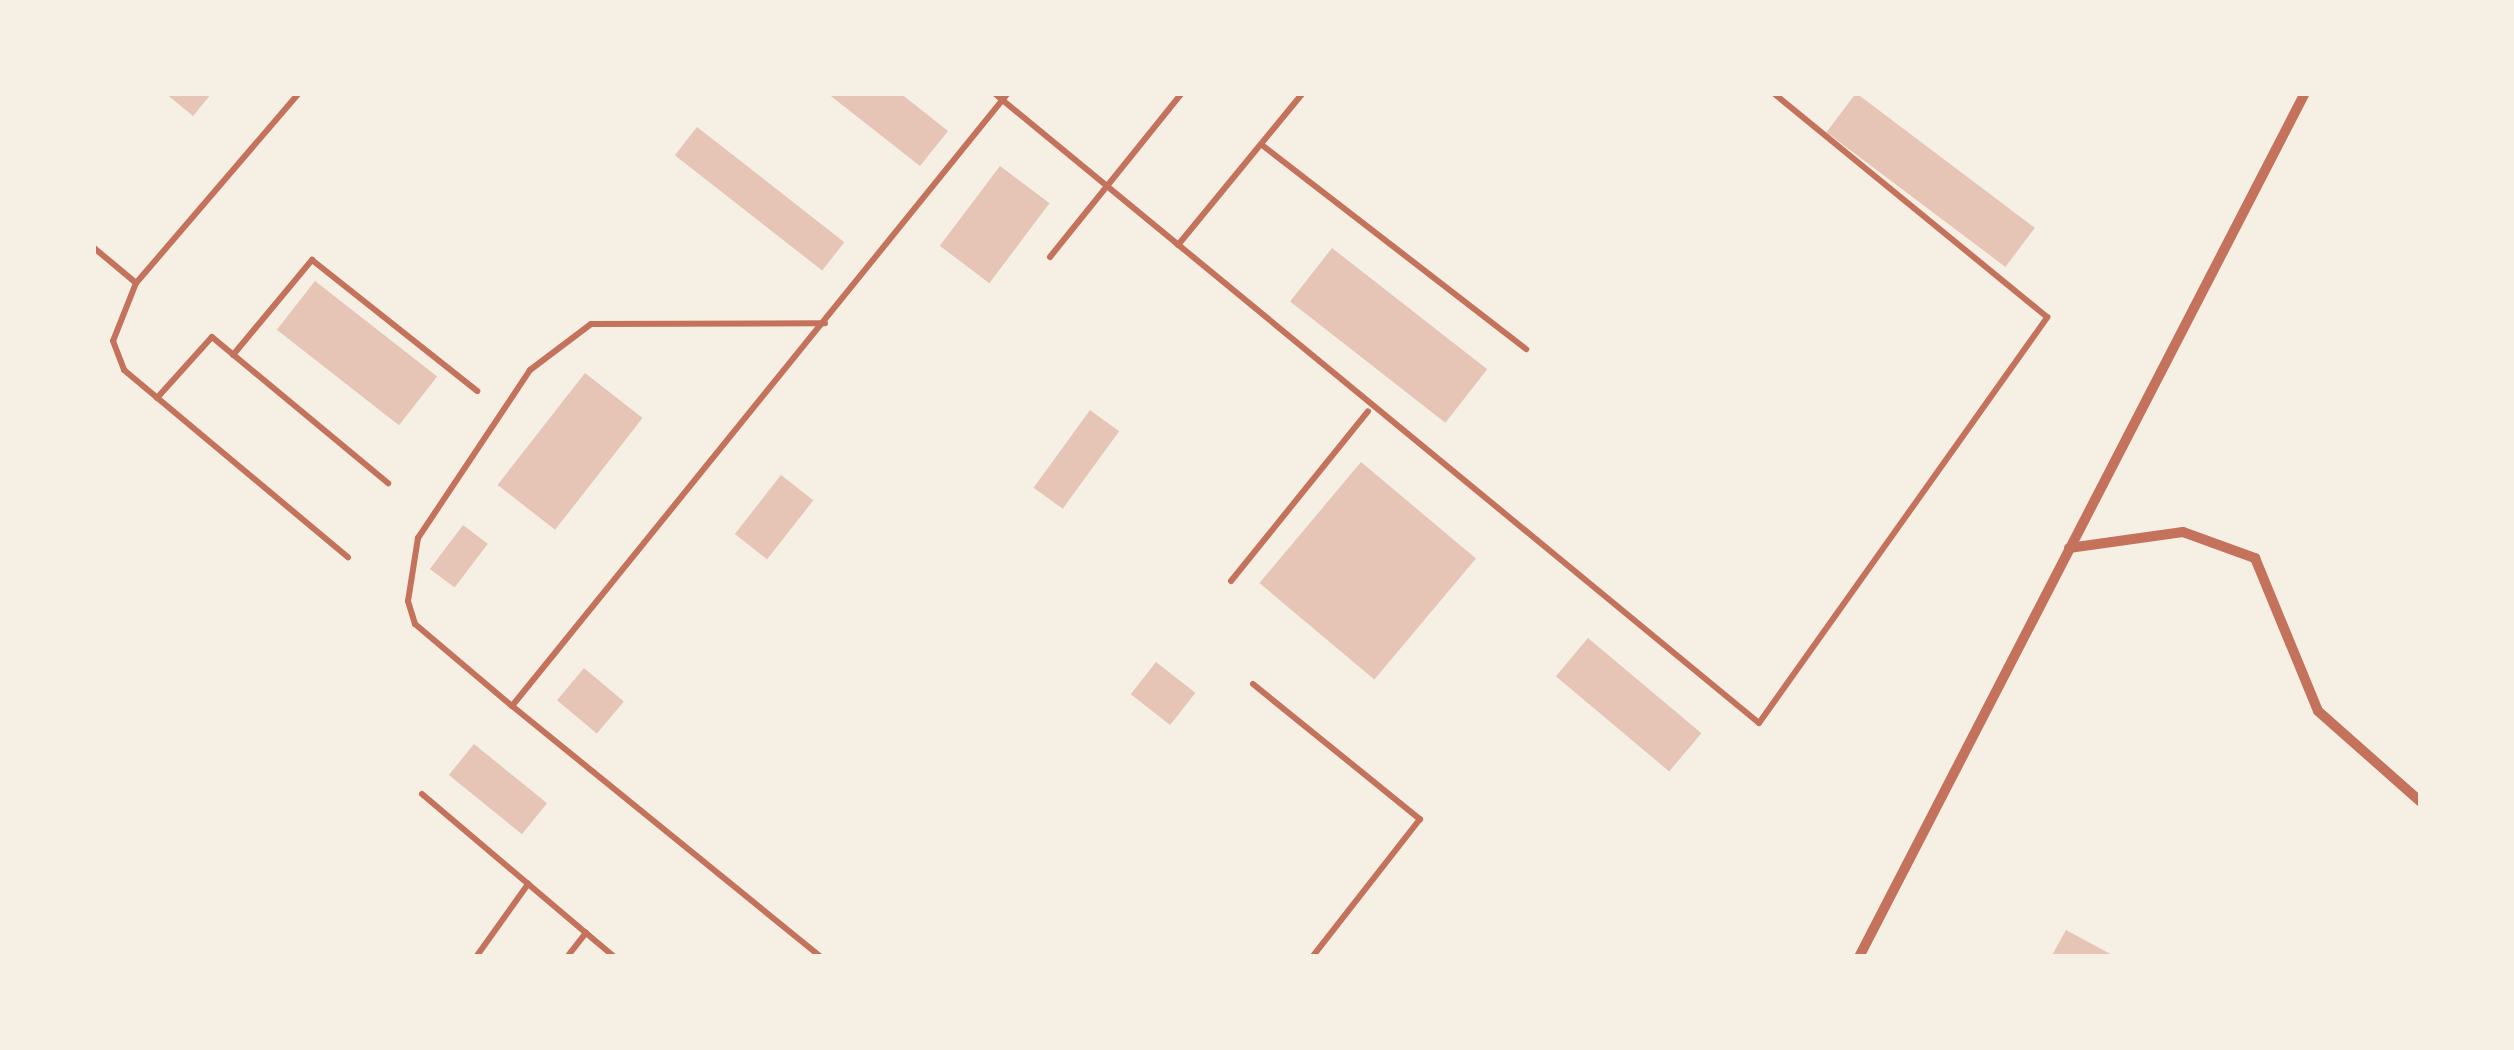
<!DOCTYPE html>
<style>
body{margin:0}
#map{position:relative;width:2514px;height:1050px;overflow:hidden;background:#f6efe4;font-family:"IBM Plex Sans",sans-serif}
div>[style]{position:absolute}
[style*='--x']{left:calc(var(--x)*1px);top:calc(var(--y)*1px);width:calc(var(--w)*1px);rotate:calc(var(--a)*1deg)}
.building>*{inset:0;background:#e6c5b7;transform-origin:0 0}
.service>*{height:6px;margin:-3px;padding:0 3px;transform-origin:3px;border-radius:3px;background:#c5725c}
.minor>*{height:10px;margin:-5px;padding:0 5px;transform-origin:5px;border-radius:5px;background:#c5725c}
span{translate:-50% -50%;white-space:nowrap;text-align:center;line-height:1.15;-webkit-text-stroke:9px #f6efe4;paint-order:stroke}
.frame{position:absolute;inset:0;border:96px solid #f6efe4;pointer-events:none}
</style>
<div id="map">
<div class="building">
<div style="clip-path:polygon(165px 93px,212px 93px,193px 116px)"></div>
<div style="clip-path:polygon(827px 93px,900px 93px,948px 131px,920px 166px)"></div>
<div style="left:1856px;top:93px;width:224px;height:49px;rotate:37deg"></div>
<div style="left:697px;top:127px;width:187px;height:36px;rotate:38deg"></div>
<div style="left:1000px;top:166px;width:62px;height:100px;rotate:37deg"></div>
<div style="left:1332px;top:248px;width:197px;height:68px;rotate:38deg"></div>
<div style="left:315px;top:281px;width:155px;height:62px;rotate:38deg"></div>
<div style="left:585px;top:373px;width:73px;height:142px;rotate:38deg"></div>
<div style="left:1090px;top:410px;width:36px;height:96px;rotate:36deg"></div>
<div style="left:1361px;top:462px;width:150px;height:158px;rotate:40deg"></div>
<div style="left:781px;top:475px;width:41px;height:75px;rotate:38deg"></div>
<div style="left:463px;top:525px;width:31px;height:55px;rotate:37deg"></div>
<div style="left:1588px;top:638px;width:148px;height:50px;rotate:40deg"></div>
<div style="left:1156px;top:662px;width:50px;height:41px;rotate:38deg"></div>
<div style="left:584px;top:668px;width:52px;height:42px;rotate:40deg"></div>
<div style="left:474px;top:744px;width:94px;height:40px;rotate:39deg"></div>
<div style="clip-path:polygon(2066px 930px,2116px 957px,2051px 957px)"></div>
</div>
<div class="service">
<div style="--x:299;--y:93;--w:250;--a:130.6"></div>
<div style="--x:136;--y:283;--w:62;--a:111.6"></div>
<div style="--x:113;--y:341;--w:31;--a:69"></div>
<div style="--x:124;--y:370;--w:292;--a:39.9"></div>
<div style="--x:994;--y:93;--w:991;--a:39.47"></div>
<div style="--x:1759;--y:723;--w:498;--a:-54.6"></div>
<div style="--x:2047;--y:317;--w:354;--a:-140.7"></div>
<div style="--x:1262;--y:145;--w:334;--a:37.7"></div>
<div style="--x:1178;--y:245;--w:197;--a:-50.6"></div>
<div style="--x:93;--y:247;--w:56;--a:39.9"></div>
<div style="--x:1050;--y:257;--w:211;--a:-51.2"></div>
<div style="--x:233;--y:355;--w:124;--a:-50.3"></div>
<div style="--x:312;--y:260;--w:211;--a:38.4"></div>
<div style="--x:157;--y:398;--w:82;--a:-48"></div>
<div style="--x:212;--y:337;--w:229;--a:39.7"></div>
<div style="--x:1231;--y:581;--w:218;--a:-51.1"></div>
<div style="--x:1253;--y:684;--w:215;--a:39"></div>
<div style="--x:1420;--y:819;--w:175;--a:128"></div>
<div style="--x:512;--y:706;--w:127;--a:-139.8"></div>
<div style="--x:415;--y:624;--w:24;--a:-107"></div>
<div style="--x:408;--y:601;--w:64;--a:-81"></div>
<div style="--x:418;--y:538;--w:202;--a:-56.3"></div>
<div style="--x:530;--y:370;--w:76;--a:-37"></div>
<div style="--x:591;--y:324;--w:234;--a:-0.2"></div>
<div style="--x:422;--y:794;--w:215;--a:40.3"></div>
<div style="--x:476;--y:957;--w:90;--a:-54.5"></div>
<div style="--x:567;--y:957;--w:31;--a:-52"></div>
<div style="--x:586;--y:933;--w:38;--a:40"></div>
<div style="--x:821;--y:957;--w:398;--a:-140.9"></div>
<div style="--x:512;--y:706;--w:789;--a:-51.02"></div>
</div>
<div class="minor">
<div style="--x:2069;--y:548;--w:115;--a:-8"></div>
<div style="--x:2183;--y:532;--w:77;--a:19.9"></div>
<div style="--x:2255;--y:558;--w:165;--a:67.6"></div>
<div style="--x:2318;--y:711;--w:137;--a:41.5"></div>
<div style="--x:1859;--y:957;--w:972;--a:-62.7"></div>
</div>
<div class="frame"></div>
</div>
